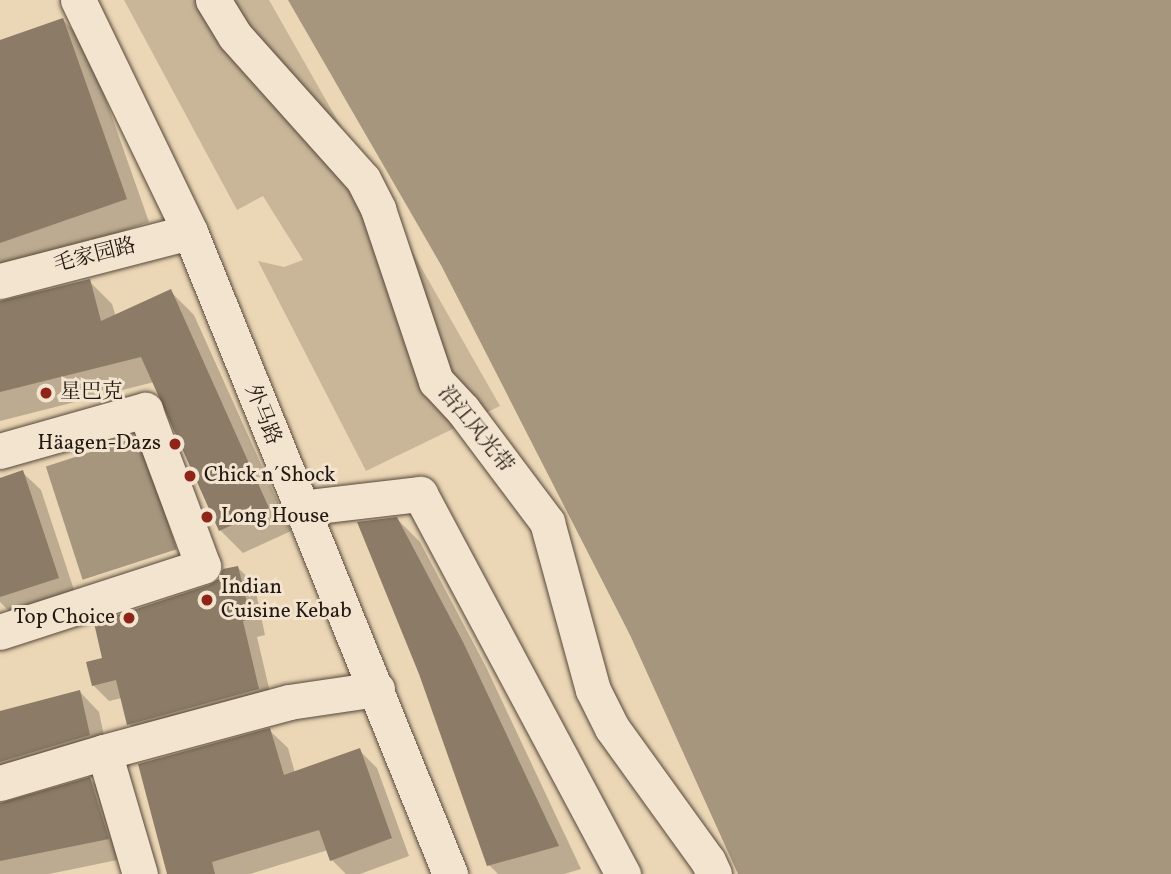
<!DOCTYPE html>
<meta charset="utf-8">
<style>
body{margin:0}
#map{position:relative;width:1171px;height:874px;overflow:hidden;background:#ebd6b5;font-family:Vollkorn,"Noto Serif SC",serif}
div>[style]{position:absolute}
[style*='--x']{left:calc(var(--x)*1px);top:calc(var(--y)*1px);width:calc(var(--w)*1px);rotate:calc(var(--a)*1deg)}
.green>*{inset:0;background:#c9b699}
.water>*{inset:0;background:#a7967e;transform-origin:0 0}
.shadow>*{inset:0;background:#0003}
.building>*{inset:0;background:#8b7b67}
.roads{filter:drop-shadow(0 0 2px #56483b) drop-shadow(0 0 2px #56483b)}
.street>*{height:35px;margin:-17.5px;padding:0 17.5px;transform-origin:17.5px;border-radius:17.5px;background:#f2e4cf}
.dots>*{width:19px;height:19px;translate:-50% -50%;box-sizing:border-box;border:4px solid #f2e4cf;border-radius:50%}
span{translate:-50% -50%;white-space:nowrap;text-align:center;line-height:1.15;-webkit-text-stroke:6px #f2e4cf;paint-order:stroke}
.street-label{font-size:21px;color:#241912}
.poi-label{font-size:21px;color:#241912}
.left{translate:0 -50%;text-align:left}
.right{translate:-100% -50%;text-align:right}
</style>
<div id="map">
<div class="green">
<div style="clip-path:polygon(124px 0,269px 0,500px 406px,366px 471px,258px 261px,284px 267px,303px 260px,263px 196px,237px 210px)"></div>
</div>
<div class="water">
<div style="clip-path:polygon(288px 0,1171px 0,1171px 874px,738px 874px,630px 635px,441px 265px)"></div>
<div style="left:140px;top:436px;width:119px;height:99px;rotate:72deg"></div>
</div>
<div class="shadow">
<div style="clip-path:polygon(63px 20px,86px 43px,149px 222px,0 274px,0 42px)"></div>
<div style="clip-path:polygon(89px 281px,112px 304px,116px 317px,171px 292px,194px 315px,291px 531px,243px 553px,220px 530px,154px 382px,0 421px,0 302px)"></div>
<div style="clip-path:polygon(22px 472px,41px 490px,76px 596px,14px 616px,0 602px,0 479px)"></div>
<div style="clip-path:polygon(397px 519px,420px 542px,486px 667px,581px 869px,564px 874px,498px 874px,489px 865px)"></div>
<div style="clip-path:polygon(238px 568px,254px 583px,265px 635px,257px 637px,273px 705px,145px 740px,129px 724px,122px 698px,109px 701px,93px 685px,104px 659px)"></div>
<div style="clip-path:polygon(80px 692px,99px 712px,108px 755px,0 797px,0 712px)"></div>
<div style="clip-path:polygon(269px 730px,288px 748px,295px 773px,359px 750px,377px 768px,409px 856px,360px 874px,346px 874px,332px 860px,328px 850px,250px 874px,169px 874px)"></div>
<div style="clip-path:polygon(90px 779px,110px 799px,127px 858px,49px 874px,0 874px,0 803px,5px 804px)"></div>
</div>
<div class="building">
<div style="clip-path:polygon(63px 18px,127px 199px,0 243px,0 40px)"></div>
<div style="clip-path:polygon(90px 279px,101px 321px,171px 289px,269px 508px,219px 531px,141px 357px,0 392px,0 301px)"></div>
<div style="clip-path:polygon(23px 470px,59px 578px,0 597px,0 478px)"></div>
<div style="clip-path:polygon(397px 517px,463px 642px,559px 846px,487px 866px,419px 674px,357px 522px)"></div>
<div style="clip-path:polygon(238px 566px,251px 619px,243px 621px,259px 689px,127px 725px,116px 680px,92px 686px,86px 662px,102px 658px,94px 623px,209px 585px,219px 579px,223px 569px)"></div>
<div style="clip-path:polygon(80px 690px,90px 735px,0 762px,0 711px)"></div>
<div style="clip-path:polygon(270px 728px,284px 775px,360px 748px,392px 838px,330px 861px,319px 830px,212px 862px,215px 874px,167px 874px,138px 764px)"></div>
<div style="clip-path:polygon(90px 777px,109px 839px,0 861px,0 803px)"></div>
</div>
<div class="roads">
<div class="street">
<div style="--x:78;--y:0;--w:258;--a:64.2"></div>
<div style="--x:190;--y:232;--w:693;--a:67.95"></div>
<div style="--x:213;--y:0;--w:42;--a:58.6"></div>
<div style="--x:235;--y:36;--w:192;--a:48.2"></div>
<div style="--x:363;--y:179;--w:34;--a:63"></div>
<div style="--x:378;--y:209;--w:182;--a:71.4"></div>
<div style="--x:436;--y:381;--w:40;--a:47"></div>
<div style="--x:463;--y:410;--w:140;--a:53.1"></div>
<div style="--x:547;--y:522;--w:174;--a:74.7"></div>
<div style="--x:593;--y:690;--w:42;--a:63.4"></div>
<div style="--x:612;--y:728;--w:164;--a:54.2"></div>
<div style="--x:708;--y:861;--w:14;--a:65"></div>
<div style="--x:0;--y:281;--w:196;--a:-14.5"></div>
<div style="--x:0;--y:451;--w:151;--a:-15.8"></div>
<div style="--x:145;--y:410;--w:166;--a:69.6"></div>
<div style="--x:203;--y:566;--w:213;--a:162"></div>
<div style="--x:299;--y:508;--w:122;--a:-6.6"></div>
<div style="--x:420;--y:494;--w:431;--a:61.9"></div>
<div style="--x:104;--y:752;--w:192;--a:-15.1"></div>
<div style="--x:289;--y:702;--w:89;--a:-8.4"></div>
<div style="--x:0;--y:783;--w:109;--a:-16.6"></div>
<div style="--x:104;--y:752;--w:127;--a:73.6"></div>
</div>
</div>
<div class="dots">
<div style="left:46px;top:393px;background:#8f2418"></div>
<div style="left:175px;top:444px;background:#8f2418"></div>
<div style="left:190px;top:476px;background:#8f2418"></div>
<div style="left:207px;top:517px;background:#8f2418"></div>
<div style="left:207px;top:600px;background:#8f2418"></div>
<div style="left:129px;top:618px;background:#8f2418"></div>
</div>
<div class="street-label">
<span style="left:95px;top:256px;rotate:-14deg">毛家园路</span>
<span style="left:262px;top:415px;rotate:68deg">外马路</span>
<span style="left:475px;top:430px;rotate:51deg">沿江风光带</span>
</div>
<div class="poi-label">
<span class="left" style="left:60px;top:393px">星巴克</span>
<span class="right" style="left:161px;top:444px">Häagen-Dazs</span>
<span class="left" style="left:204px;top:476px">Chick n´Shock</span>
<span class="left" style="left:221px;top:517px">Long House</span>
<span class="left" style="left:221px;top:600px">Indian<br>Cuisine Kebab</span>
<span class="right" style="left:115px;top:618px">Top Choice</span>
</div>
</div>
